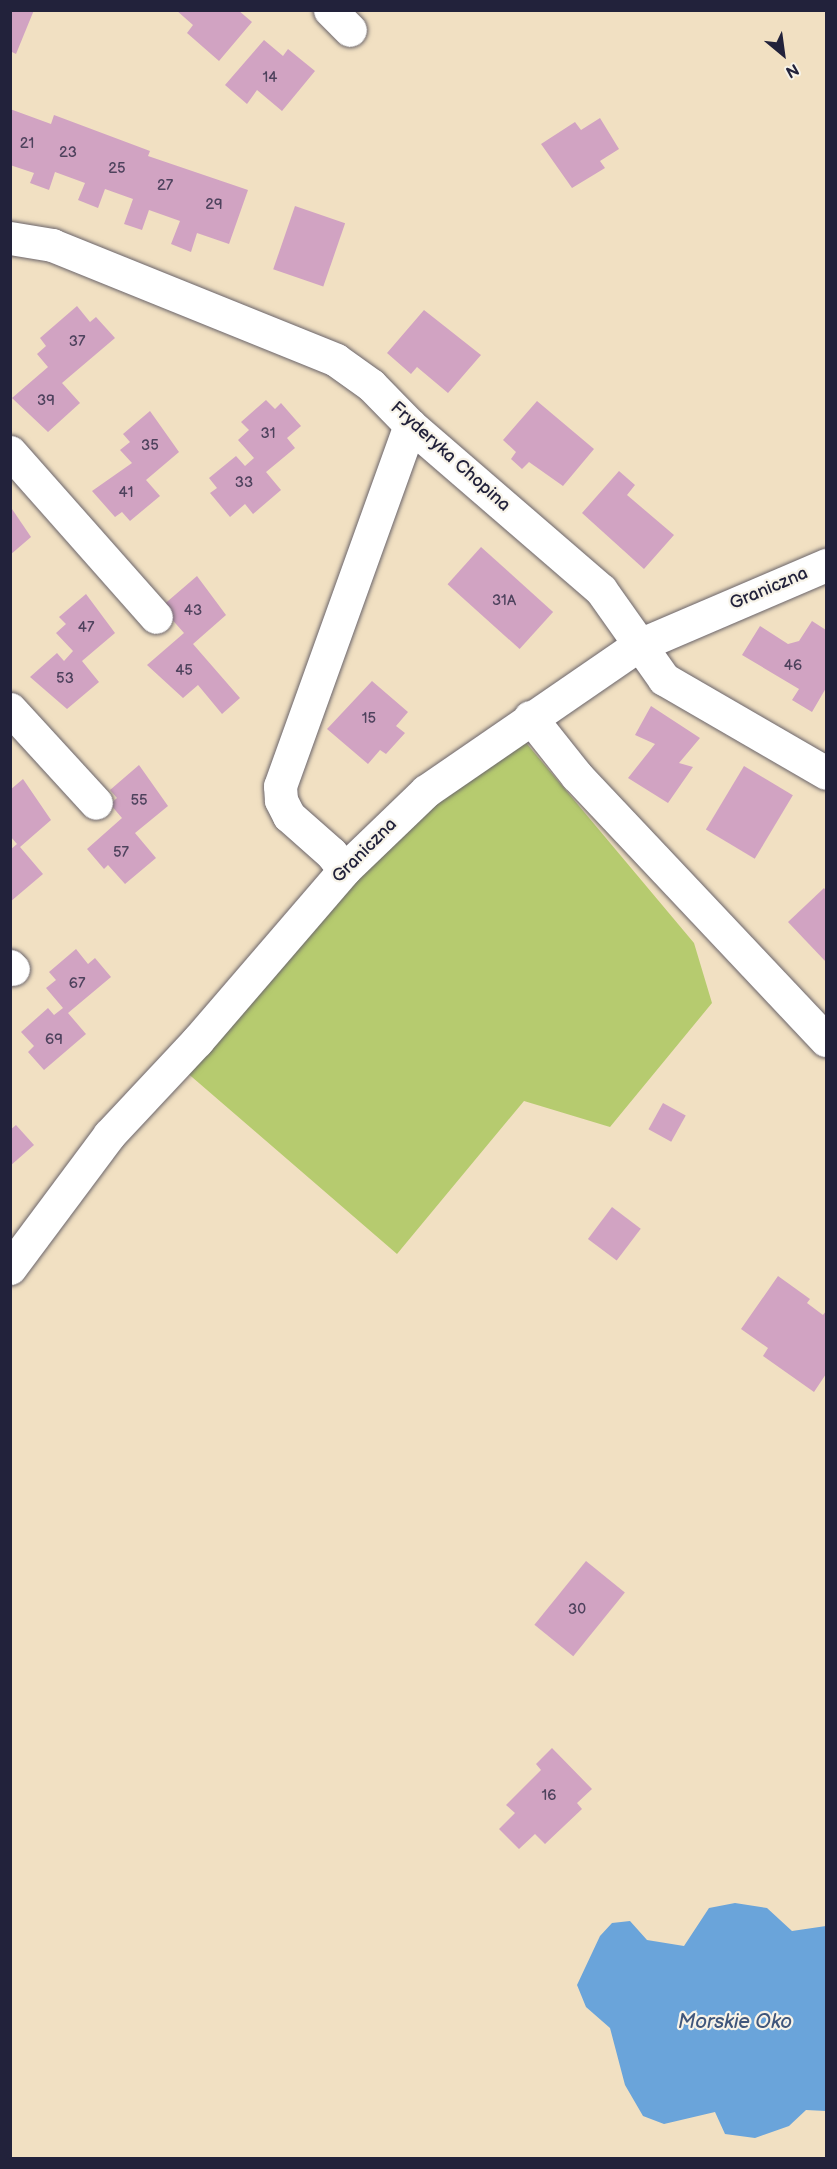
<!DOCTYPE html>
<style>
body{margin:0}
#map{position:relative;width:837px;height:2169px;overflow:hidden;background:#f1e0c2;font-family:"Balsamiq Sans",sans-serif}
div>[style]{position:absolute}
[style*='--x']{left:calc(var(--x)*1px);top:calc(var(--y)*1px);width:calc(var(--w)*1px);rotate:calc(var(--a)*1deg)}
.green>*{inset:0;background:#b6cb6f}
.water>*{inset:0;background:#6aa4da}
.building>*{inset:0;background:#d1a3c2;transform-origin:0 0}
.roads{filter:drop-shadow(0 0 2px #6a646a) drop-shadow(0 0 2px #6a646a)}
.minor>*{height:33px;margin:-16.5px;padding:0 16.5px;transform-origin:16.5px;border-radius:16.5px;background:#fff}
span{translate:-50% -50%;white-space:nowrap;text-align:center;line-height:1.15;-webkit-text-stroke:4.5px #f7f3e8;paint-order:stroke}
.number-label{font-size:15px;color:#4e425d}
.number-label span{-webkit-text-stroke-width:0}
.street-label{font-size:18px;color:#22223b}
.water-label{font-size:20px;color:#3f567b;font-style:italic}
.frame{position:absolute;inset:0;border:12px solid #22223b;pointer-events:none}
.north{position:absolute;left:753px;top:24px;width:60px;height:60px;-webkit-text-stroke:4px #f7f3e8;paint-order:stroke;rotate:151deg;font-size:16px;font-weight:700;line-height:24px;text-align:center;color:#22223b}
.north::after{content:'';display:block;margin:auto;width:21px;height:27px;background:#22223b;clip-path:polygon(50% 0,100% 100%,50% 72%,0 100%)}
</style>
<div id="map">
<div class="green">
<div style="clip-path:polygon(517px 732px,694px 943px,712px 1003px,610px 1127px,524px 1101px,397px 1254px,185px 1071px,355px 870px)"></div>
</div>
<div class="water">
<div style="clip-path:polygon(735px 1903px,767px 1908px,792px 1931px,826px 1926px,826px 2111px,806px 2110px,789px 2126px,755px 2138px,725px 2134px,715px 2112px,664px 2124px,643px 2116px,625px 2085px,610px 2028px,586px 2007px,577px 1985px,600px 1936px,612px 1923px,630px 1921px,647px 1940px,684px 1946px,709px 1908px)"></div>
</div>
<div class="building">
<div style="clip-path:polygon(10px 10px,34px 10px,16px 54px,10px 51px)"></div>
<div style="clip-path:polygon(176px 10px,238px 10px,252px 22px,219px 61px,187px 33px,193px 25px)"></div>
<div style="clip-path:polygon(264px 40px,283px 56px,288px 49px,315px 71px,282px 111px,257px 90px,247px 104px,225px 85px)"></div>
<div style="clip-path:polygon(10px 109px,51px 124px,54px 115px,150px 151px,148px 156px,248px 190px,229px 244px,197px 233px,191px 252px,171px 244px,180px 221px,149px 210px,142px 230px,124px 224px,133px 199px,105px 189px,98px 208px,78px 200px,85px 183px,55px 172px,49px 190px,30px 183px,34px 173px,10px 165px)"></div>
<div style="clip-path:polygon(600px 118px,619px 149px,600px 161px,605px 168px,572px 188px,541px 144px,575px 122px,581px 130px)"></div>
<div style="left:295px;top:206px;width:53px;height:67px;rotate:19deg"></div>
<div style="clip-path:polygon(77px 306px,90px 322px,96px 317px,115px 338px,62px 383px,80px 403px,48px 432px,12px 398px,48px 367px,37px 354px,46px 346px,40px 338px)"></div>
<div style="clip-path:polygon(424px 310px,481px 355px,448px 393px,417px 367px,411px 374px,387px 353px)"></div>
<div style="clip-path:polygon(266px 400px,275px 409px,281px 403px,301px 426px,287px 438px,295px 448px,266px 472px,281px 490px,253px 514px,245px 504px,230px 517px,210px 493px,217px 488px,209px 478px,236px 456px,245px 466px,254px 458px,238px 440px,249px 430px,241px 422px)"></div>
<div style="clip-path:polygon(537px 401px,594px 449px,563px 486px,529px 462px,522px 469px,511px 459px,516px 452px,503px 440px)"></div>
<div style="clip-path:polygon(150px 411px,179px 452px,146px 480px,160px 496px,130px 521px,122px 512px,115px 517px,92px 491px,132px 463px,120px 450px,130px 442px,123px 434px)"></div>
<div style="clip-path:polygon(619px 471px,635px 485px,627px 495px,674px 535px,644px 569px,582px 513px)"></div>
<div style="clip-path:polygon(10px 506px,31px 537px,10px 555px)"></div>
<div style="left:481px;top:547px;width:97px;height:50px;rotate:42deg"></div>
<div style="clip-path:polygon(197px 576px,226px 615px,193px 644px,240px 698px,222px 714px,198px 685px,183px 698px,147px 665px,184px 633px,161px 607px)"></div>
<div style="clip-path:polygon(86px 594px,115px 633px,82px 661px,99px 682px,67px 709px,30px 677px,57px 653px,64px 661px,73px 651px,56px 633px,66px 624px,59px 617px)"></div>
<div style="clip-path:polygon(812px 621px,826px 630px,826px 688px,812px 712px,792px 700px,799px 689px,742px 655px,760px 626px,788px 644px,799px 641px)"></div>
<div style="clip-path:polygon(372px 681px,408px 712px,396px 726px,405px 733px,386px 754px,380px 750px,368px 764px,327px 729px)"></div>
<div style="clip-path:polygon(651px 706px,700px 738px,679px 763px,693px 767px,668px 803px,628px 778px,655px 744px,635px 735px)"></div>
<div style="clip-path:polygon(139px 765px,168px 806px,135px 833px,156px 858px,125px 884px,108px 865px,104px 869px,87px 849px,122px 818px,110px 804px,117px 798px,110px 790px)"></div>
<div style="left:744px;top:766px;width:57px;height:74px;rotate:31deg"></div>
<div style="clip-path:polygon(23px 779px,51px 820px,20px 847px,43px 874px,10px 902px,10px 850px,17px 844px,10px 836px,10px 790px)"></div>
<div style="clip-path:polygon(824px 888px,826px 891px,826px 962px,788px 922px)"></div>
<div style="clip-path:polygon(76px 949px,88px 964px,95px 958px,111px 977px,68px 1013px,86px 1034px,44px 1070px,28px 1052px,34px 1046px,21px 1032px,48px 1008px,54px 1015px,63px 1008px,46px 988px,56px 980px,49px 972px)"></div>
<div style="left:663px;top:1103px;width:26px;height:30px;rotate:29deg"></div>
<div style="clip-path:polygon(16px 1125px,34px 1145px,10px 1166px,10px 1130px)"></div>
<div style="left:612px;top:1207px;width:36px;height:40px;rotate:37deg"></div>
<div style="clip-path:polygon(778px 1276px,810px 1299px,807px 1303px,823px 1315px,826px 1311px,826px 1374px,814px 1392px,763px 1356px,768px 1348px,741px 1329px)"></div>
<div style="left:586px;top:1561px;width:50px;height:82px;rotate:39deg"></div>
<div style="clip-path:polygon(552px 1748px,592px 1789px,577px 1803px,582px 1809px,545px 1844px,535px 1834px,519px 1849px,499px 1829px,515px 1813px,506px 1805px,541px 1770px,536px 1764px)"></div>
</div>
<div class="roads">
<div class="minor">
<div style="--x:330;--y:10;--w:28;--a:45"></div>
<div style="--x:10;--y:238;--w:43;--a:9.5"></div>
<div style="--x:52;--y:245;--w:306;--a:22"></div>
<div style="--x:336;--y:360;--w:43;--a:35.5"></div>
<div style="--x:371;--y:385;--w:56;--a:45.7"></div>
<div style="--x:410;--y:425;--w:252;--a:40.8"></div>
<div style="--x:601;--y:590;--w:109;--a:54.7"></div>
<div style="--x:664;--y:679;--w:187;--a:30.1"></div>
<div style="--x:10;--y:452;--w:220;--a:48.5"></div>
<div style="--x:10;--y:709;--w:127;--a:47.5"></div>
<div style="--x:530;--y:717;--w:75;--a:51.5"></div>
<div style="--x:577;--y:776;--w:363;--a:46.7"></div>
<div style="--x:344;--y:870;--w:21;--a:-127"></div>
<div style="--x:331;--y:853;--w:56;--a:-138.6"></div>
<div style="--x:289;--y:816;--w:18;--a:-117"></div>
<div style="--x:281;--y:800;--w:14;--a:-94"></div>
<div style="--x:280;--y:786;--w:384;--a:-70.2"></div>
<div style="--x:10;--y:966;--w:4;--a:45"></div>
<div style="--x:10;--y:1268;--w:166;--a:-53.3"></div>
<div style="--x:109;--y:1135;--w:129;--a:-46.9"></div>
<div style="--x:197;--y:1041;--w:225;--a:-49.3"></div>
<div style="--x:344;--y:870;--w:114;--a:-43.9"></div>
<div style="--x:426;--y:791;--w:256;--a:-34.5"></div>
<div style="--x:637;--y:646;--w:206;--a:-23.2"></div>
</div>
</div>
<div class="number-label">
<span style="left:270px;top:78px">14</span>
<span style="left:27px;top:144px">21</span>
<span style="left:68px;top:153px">23</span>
<span style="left:117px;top:169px">25</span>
<span style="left:165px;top:186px">27</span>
<span style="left:214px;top:205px">29</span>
<span style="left:77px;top:342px">37</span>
<span style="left:46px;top:401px">39</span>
<span style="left:268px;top:434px">31</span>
<span style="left:150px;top:446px">35</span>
<span style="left:244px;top:483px">33</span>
<span style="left:126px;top:493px">41</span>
<span style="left:504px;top:601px">31A</span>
<span style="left:193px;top:611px">43</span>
<span style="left:86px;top:628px">47</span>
<span style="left:793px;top:666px">46</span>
<span style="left:184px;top:671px">45</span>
<span style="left:65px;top:679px">53</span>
<span style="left:369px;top:719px">15</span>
<span style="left:139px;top:801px">55</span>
<span style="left:121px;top:853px">57</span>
<span style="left:77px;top:984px">67</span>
<span style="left:54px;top:1040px">69</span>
<span style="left:577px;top:1610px">30</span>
<span style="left:549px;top:1796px">16</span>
</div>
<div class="street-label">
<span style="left:450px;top:457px;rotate:42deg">Fryderyka Chopina</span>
<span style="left:769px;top:589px;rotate:-23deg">Graniczna</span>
<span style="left:365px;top:851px;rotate:-45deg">Graniczna</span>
</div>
<div class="water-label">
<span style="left:735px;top:2022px">Morskie Oko</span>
</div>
<div class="frame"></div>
<div class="north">N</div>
</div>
